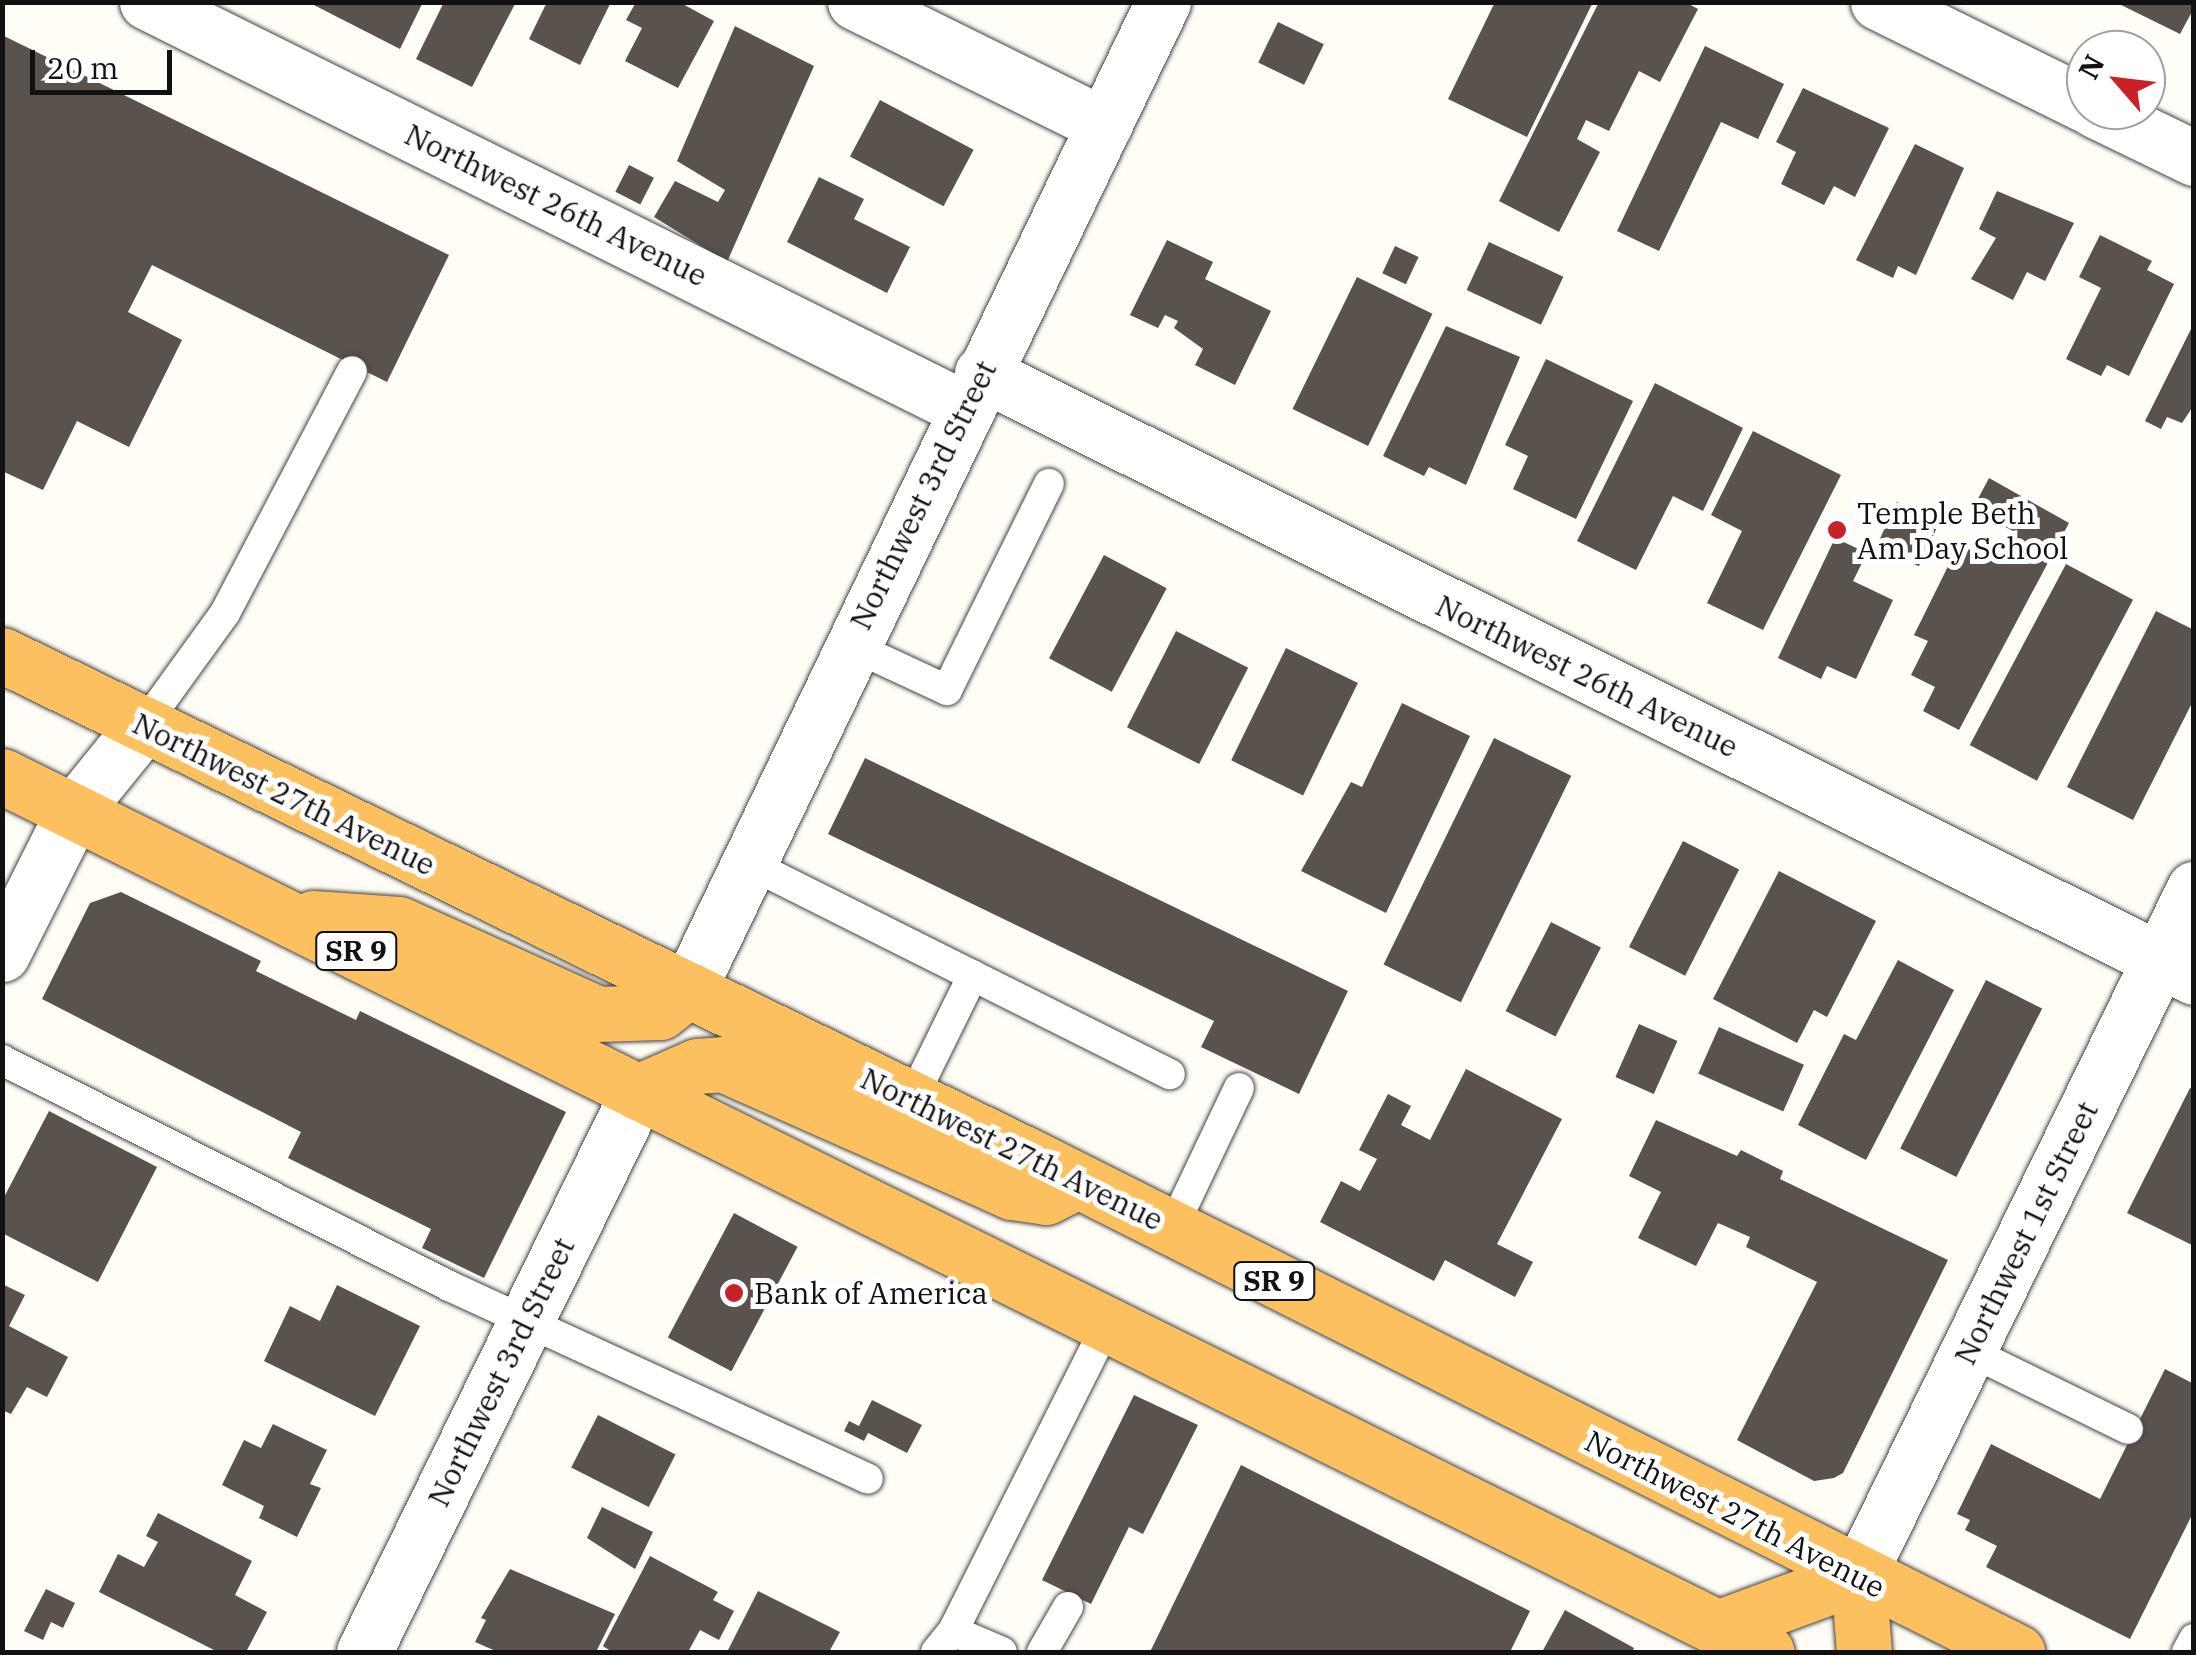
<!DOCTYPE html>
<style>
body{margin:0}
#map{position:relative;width:2196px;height:1655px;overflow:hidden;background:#fffdf5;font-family:"IBM Plex Serif",serif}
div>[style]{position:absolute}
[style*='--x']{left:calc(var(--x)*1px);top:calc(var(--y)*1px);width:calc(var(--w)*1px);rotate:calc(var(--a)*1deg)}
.building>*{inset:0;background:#5a524c;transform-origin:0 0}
.roads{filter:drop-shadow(0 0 2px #444) drop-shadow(0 0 2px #444)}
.service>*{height:30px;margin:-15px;padding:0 15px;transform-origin:15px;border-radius:15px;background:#fff}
.minor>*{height:55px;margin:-27.5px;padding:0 27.5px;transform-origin:27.5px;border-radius:27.5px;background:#fff}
.trunk>*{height:55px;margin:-27.5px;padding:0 27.5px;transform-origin:27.5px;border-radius:27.5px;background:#fcc05f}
.dots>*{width:28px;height:28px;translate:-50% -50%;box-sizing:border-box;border:5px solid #fff;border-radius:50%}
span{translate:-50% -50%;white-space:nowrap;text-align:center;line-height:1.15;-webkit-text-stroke:10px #fff;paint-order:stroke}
.shield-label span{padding:2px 8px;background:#fff;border:2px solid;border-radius:8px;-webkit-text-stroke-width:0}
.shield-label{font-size:28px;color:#111;font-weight:700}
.street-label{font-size:30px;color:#111}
.poi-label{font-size:30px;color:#111}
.left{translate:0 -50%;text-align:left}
.frame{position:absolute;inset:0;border:5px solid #111;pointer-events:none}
.north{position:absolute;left:2066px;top:30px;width:100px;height:100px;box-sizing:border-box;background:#fff;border:2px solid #a0a0a0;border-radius:50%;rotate:298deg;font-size:28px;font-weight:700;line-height:40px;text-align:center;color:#111}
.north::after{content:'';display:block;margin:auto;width:35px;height:45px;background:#c82126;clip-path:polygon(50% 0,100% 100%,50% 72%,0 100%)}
.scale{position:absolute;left:30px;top:50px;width:142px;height:45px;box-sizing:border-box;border:5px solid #111;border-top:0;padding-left:12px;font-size:30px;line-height:35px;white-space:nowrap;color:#111;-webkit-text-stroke:8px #fff;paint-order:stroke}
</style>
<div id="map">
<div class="building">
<div style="clip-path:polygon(308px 2px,423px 2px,400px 49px)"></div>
<div style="clip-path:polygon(444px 2px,516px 2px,472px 87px,416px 59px)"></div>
<div style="clip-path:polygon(547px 2px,611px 2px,580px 65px,529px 39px)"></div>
<div style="clip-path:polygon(636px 2px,679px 2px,714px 21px,678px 88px,625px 61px,642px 28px,626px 20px)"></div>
<div style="clip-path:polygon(1495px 2px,1593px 2px,1527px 137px,1448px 99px)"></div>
<div style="clip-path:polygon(1599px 2px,1685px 2px,1698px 9px,1660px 82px,1639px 71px,1609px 131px,1586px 120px,1577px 139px,1600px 152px,1559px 232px,1499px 201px)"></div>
<div style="clip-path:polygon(2115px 2px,2194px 2px,2194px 8px,2180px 34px)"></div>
<div style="left:1278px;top:22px;width:51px;height:45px;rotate:26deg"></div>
<div style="clip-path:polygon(735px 26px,814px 66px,727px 262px,654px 217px,675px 181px,718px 202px,725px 190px,677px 161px)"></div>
<div style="clip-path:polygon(2px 35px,449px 255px,387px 382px,152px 265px,128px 312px,182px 340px,129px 447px,77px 421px,43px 490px,2px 471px)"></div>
<div style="clip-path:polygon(1705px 46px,1784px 84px,1758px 139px,1721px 122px,1659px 251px,1617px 231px)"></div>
<div style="clip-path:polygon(1803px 88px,1889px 128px,1855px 197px,1834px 186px,1824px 205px,1781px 184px,1796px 152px,1776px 142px)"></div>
<div style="left:880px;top:100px;width:106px;height:64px;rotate:28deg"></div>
<div style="clip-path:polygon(1915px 144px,1964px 168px,1916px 275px,1898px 266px,1893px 278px,1856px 260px)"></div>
<div style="left:629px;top:165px;width:28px;height:30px;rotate:27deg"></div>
<div style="clip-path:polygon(819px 177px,864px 199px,854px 219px,910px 247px,887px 293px,787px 242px)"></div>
<div style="clip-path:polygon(1997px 191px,2074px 223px,2045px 281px,2027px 272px,2013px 300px,1971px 279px,1996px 238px,1979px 229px)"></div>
<div style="clip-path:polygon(2100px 235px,2152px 261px,2147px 270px,2174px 284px,2129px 376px,2107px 365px,2101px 376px,2066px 359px,2101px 288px,2079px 277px)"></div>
<div style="clip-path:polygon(1167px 240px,1213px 262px,1205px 279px,1271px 311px,1235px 385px,1195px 365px,1203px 349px,1174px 328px,1178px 321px,1165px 315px,1158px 328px,1130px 315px)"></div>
<div style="left:1489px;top:242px;width:82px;height:53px;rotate:25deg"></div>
<div style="left:1395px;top:246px;width:26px;height:30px;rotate:25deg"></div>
<div style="left:1357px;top:277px;width:84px;height:147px;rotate:26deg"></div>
<div style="clip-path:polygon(2194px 323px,2194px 405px,2182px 423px,2167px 417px,2161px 429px,2145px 421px)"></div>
<div style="clip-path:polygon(1446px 326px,1520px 357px,1466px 485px,1429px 467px,1424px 476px,1383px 456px)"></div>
<div style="clip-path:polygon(1546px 359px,1633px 401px,1576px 519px,1513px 489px,1528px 456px,1505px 445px)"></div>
<div style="clip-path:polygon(1655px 383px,1743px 428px,1703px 511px,1673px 496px,1636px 570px,1577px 541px)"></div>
<div style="clip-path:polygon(1753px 431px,1841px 475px,1763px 630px,1707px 603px,1742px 531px,1711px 515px)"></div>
<div style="clip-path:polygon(1989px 478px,2069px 523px,1959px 730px,1923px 711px,1935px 687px,1911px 675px,1928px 641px,1914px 635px,1962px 538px,2004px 559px,2017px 533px,1972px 510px)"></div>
<div style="left:1897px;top:502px;width:47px;height:49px;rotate:25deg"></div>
<div style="clip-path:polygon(1835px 538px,1867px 553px,1853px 581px,1893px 600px,1856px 679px,1827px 666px,1821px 679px,1778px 658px)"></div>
<div style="left:1104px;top:555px;width:71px;height:117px;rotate:28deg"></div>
<div style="left:2066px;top:564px;width:76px;height:205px;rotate:28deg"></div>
<div style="clip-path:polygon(2156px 611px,2194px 630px,2194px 699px,2133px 820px,2067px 787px)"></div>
<div style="left:1176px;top:631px;width:81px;height:108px;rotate:27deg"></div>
<div style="left:1286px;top:648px;width:80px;height:125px;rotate:26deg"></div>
<div style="clip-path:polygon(1402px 703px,1470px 736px,1386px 913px,1301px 871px,1351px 782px,1362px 787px)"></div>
<div style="left:1494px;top:738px;width:86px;height:252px;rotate:26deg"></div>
<div style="clip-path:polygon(865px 758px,1348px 991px,1299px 1094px,1201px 1047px,1214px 1021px,828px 834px)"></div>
<div style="left:1683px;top:841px;width:63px;height:119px;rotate:27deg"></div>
<div style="clip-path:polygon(1779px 871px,1876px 921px,1827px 1017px,1814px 1010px,1797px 1043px,1713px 999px)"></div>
<div style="clip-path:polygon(121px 892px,261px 961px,256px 971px,356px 1020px,360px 1011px,566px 1112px,484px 1278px,422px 1248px,431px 1229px,288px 1158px,301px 1132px,42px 999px,90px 903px)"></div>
<div style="left:1551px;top:922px;width:56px;height:100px;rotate:27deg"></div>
<div style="clip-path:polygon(1898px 960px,1954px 990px,1866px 1160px,1798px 1125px,1844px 1034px,1856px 1040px)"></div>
<div style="left:1986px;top:980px;width:63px;height:189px;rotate:27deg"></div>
<div style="left:1639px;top:1024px;width:42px;height:58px;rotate:24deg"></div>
<div style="left:1719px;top:1027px;width:93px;height:51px;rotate:24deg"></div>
<div style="clip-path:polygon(1466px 1069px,1562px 1119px,1497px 1244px,1533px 1262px,1515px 1297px,1445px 1260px,1434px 1281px,1320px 1222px,1341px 1181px,1360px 1191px,1377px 1159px,1359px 1150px,1388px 1094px,1411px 1106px,1401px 1125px,1430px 1140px)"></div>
<div style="clip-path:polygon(2190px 1088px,2194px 1090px,2194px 1246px,2127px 1213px)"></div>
<div style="clip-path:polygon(49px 1111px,157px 1167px,98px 1282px,2px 1233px,2px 1201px)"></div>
<div style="clip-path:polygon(1656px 1120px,1737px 1156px,1741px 1150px,1783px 1171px,1780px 1179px,1948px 1260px,1843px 1473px,1834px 1478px,1814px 1481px,1737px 1440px,1817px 1282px,1746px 1247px,1750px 1237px,1718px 1223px,1696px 1266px,1638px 1238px,1661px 1192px,1629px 1176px)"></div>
<div style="left:734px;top:1213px;width:72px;height:141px;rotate:28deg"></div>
<div style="clip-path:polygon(2px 1284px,25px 1295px,9px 1326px,68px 1357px,47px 1397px,27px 1387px,11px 1414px,2px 1410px)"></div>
<div style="clip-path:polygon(337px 1285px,420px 1326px,375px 1416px,264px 1361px,290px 1306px,320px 1321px)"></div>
<div style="clip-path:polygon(2165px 1369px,2194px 1384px,2194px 1511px,2130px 1639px,1986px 1567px,1997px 1546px,1965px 1530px,1970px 1520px,1957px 1514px,1991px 1444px,2100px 1499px)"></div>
<div style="clip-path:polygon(1134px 1395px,1198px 1425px,1143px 1534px,1129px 1527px,1091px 1604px,1042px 1580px)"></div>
<div style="clip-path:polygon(872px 1400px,922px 1425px,907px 1453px,868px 1433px,864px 1441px,844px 1431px,849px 1421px,859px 1426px)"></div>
<div style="left:598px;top:1415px;width:87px;height:59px;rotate:27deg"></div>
<div style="clip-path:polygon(273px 1424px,327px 1450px,310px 1484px,321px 1488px,297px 1537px,259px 1518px,264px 1506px,222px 1485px,244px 1440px,261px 1448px)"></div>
<div style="clip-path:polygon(1241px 1465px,1530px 1611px,1510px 1652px,1150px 1652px)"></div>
<div style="clip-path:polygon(602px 1507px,653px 1532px,635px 1569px,587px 1538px)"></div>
<div style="clip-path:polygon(158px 1513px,252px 1561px,235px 1595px,267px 1612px,246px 1652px,218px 1652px,99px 1592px,118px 1554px,144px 1567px,158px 1542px,146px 1536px)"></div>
<div style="clip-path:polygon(650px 1556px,718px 1592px,713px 1600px,734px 1611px,719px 1640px,700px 1630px,688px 1652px,612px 1652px,603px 1646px)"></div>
<div style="clip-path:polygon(510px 1569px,615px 1614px,596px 1652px,498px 1652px,475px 1642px,486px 1620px,481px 1618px)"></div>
<div style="clip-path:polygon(46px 1589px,75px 1603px,63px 1628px,51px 1622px,43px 1640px,24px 1631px)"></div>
<div style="clip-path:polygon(758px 1591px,840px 1632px,829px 1652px,727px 1652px)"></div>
<div style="clip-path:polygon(1565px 1610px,1634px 1648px,1632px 1652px,1542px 1652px)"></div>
</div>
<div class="roads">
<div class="service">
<div style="--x:850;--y:645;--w:107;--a:24.9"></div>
<div style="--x:947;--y:690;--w:230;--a:-63.7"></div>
<div style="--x:144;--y:725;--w:138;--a:-54.1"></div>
<div style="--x:225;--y:613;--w:273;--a:-62.3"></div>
<div style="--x:746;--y:862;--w:474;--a:26.6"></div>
<div style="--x:2;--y:1060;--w:501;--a:26.82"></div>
<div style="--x:449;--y:1286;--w:461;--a:24.7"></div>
<div style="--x:912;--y:1099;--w:138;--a:-63.8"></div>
<div style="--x:1172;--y:1229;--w:156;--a:-64.6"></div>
<div style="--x:1969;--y:1351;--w:177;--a:26.1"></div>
<div style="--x:953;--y:1631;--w:53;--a:23.2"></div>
<div style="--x:936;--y:1652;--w:27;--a:-51"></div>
<div style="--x:953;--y:1631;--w:343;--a:-63.3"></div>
<div style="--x:1042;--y:1652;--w:52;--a:-60"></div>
<div style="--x:2187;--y:1652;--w:15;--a:-62"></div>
</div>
<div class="minor">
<div style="--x:147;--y:2;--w:914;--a:26.45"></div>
<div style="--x:855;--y:2;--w:278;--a:26.3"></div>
<div style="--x:1878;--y:2;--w:232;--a:26.3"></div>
<div style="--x:2095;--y:110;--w:110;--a:25.9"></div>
<div style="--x:982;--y:373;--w:1354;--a:26.49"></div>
<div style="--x:2;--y:954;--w:160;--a:-63.3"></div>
<div style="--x:74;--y:811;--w:111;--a:-50.9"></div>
<div style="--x:688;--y:990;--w:1096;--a:-64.32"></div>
<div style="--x:1858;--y:1576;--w:765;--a:-63.94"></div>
<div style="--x:364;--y:1652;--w:623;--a:-63.93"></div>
</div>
<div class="trunk">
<div style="--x:2;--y:655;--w:1161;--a:26.01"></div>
<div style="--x:1045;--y:1164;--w:1088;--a:26.66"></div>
<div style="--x:2;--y:776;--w:1970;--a:26.4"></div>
<div style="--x:313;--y:918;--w:86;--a:4"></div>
<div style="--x:399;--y:924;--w:218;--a:24.3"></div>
<div style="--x:598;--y:1014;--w:62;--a:-1.8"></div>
<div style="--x:660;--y:1012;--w:36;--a:-38"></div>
<div style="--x:638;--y:1092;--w:64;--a:-23.8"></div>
<div style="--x:697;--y:1066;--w:26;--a:-4"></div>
<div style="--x:723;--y:1064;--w:316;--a:23.9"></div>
<div style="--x:1012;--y:1192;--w:34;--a:8"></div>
<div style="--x:1046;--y:1197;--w:35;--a:-27"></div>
<div style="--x:1858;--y:1576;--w:76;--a:85.5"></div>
<div style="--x:1717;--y:1628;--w:150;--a:-20.2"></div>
</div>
</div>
<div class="dots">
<div style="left:1837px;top:530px;background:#c82126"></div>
<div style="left:734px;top:1293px;background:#c82126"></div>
</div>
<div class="shield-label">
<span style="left:356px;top:951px">SR 9</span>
<span style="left:1274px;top:1281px">SR 9</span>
</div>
<div class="street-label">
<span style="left:556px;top:205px;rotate:26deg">Northwest 26th Avenue</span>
<span style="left:923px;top:495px;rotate:-64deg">Northwest 3rd Street</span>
<span style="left:1587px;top:676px;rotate:26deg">Northwest 26th Avenue</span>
<span style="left:284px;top:794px;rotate:26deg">Northwest 27th Avenue</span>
<span style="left:1012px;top:1149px;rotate:26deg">Northwest 27th Avenue</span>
<span style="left:2026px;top:1233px;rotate:-64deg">Northwest 1st Street</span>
<span style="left:501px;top:1372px;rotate:-64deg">Northwest 3rd Street</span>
<span style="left:1735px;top:1514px;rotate:27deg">Northwest 27th Avenue</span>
</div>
<div class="poi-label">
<span class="left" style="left:1857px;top:530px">Temple Beth<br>Am Day School</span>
<span class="left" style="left:754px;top:1293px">Bank of America</span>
</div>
<div class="frame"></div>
<div class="north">N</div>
<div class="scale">20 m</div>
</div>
